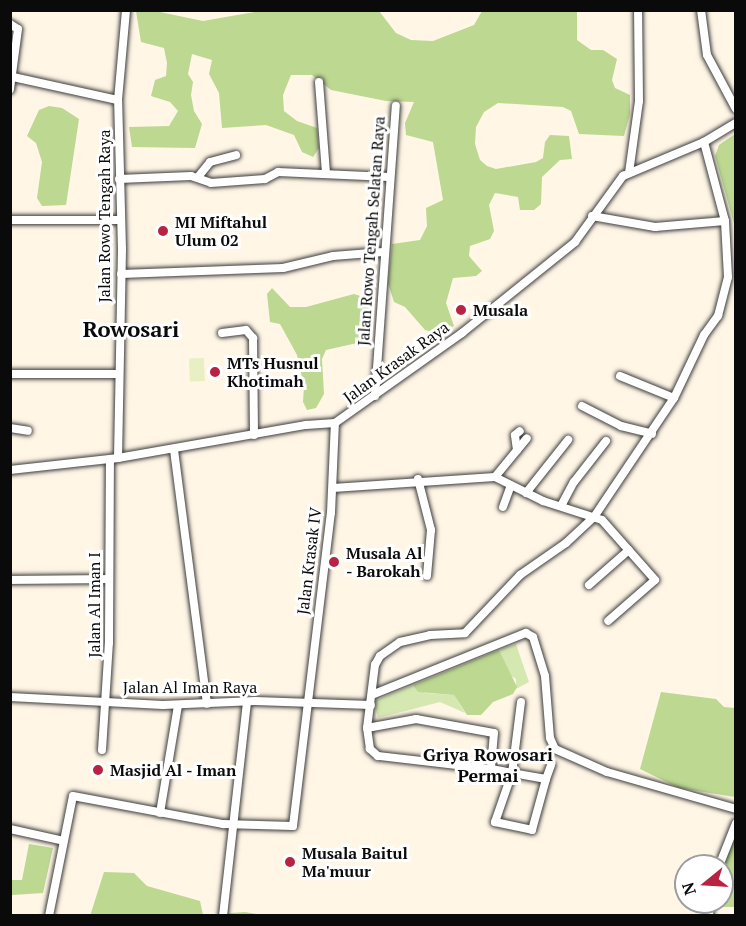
<!DOCTYPE html>
<style>
body{margin:0}
#map{position:relative;width:746px;height:926px;overflow:hidden;background:#fff6e6;font-family:"PT Serif",serif}
div>[style]{position:absolute}
[style*='--x']{left:calc(var(--x)*1px);top:calc(var(--y)*1px);width:calc(var(--w)*1px);rotate:calc(var(--a)*1deg)}
.green>*{inset:0;background:#d6e8b2}
.forest>*{inset:0;background:#bcd891}
.pitch>*{inset:0;background:#e7efc3;transform-origin:0 0}
.roads{filter:drop-shadow(0 0 2px #3d3d3d) drop-shadow(0 0 2px #3d3d3d)}
.minor>*{height:8px;margin:-4px;padding:0 4px;transform-origin:4px;border-radius:4px;background:#fff}
.dots>*{width:16px;height:16px;translate:-50% -50%;box-sizing:border-box;border:3px solid #fff;border-radius:50%}
span{translate:-50% -50%;white-space:nowrap;text-align:center;line-height:1.15;-webkit-text-stroke:6px #fff;paint-order:stroke}
.street-label{font-size:16px;color:#0a0a0a}
.poi-label{font-size:16px;color:#0a0a0a;font-weight:700}
.left{translate:0 -50%;text-align:left}
.neighbourhood-label{font-size:18px;color:#0a0a0a;font-weight:700}
.district-label{font-size:22px;color:#0a0a0a;font-weight:700}
.frame{position:absolute;inset:0;border:12px solid #0a0a0a;pointer-events:none}
.north{position:absolute;left:674px;top:854px;width:60px;height:60px;box-sizing:border-box;background:#fff;border:2px solid #9d9d9d;border-radius:50%;rotate:252deg;font-size:16px;font-weight:700;line-height:24px;text-align:center;color:#0a0a0a}
.north::after{content:'';display:block;margin:auto;width:21px;height:27px;background:#b82341;clip-path:polygon(50% 0,100% 100%,50% 72%,0 100%)}
</style>
<div id="map">
<div class="green">
<div style="clip-path:polygon(516px 644px,529px 682px,516px 689px,516px 679px,508px 674px,499px 650px)"></div>
<div style="clip-path:polygon(413px 685px,425px 693px,454px 695px,465px 713px,440px 702px,378px 718px,374px 701px)"></div>
</div>
<div class="forest">
<div style="clip-path:polygon(136px 11px,155px 11px,203px 21px,260px 11px,379px 11px,396px 33px,411px 40px,433px 41px,474px 25px,482px 11px,577px 11px,577px 40px,591px 50px,603px 50px,617px 59px,612px 80px,615px 88px,630px 95px,630px 114px,624px 136px,579px 134px,571px 111px,563px 107px,498px 103px,484px 112px,476px 127px,475px 144px,480px 160px,487px 166px,496px 169px,536px 162px,543px 158px,545px 142px,550px 135px,569px 136px,572px 159px,560px 160px,542px 177px,541px 204px,534px 210px,520px 210px,518px 197px,495px 193px,489px 205px,494px 231px,490px 239px,470px 246px,469px 256px,482px 271px,476px 276px,453px 278px,446px 303px,454px 326px,436px 333px,425px 330px,405px 307px,394px 302px,388px 283px,392px 244px,420px 240px,427px 226px,426px 208px,443px 200px,433px 142px,406px 135px,405px 123px,414px 102px,386px 101px,331px 90px,312px 75px,291px 75px,283px 95px,284px 111px,297px 121px,317px 128px,319px 148px,313px 157px,302px 152px,294px 135px,266px 125px,222px 128px,219px 93px,209px 74px,212px 60px,192px 54px,188px 74px,193px 82px,191px 95px,194px 111px,202px 124px,195px 148px,132px 147px,129px 127px,169px 126px,178px 111px,170px 102px,151px 96px,155px 80px,166px 76px,167px 63px,164px 48px,141px 42px)"></div>
<div style="clip-path:polygon(49px 106px,62px 108px,79px 119px,66px 205px,42px 206px,37px 198px,42px 162px,36px 143px,27px 136px,39px 110px)"></div>
<div style="clip-path:polygon(735px 134px,735px 227px,715px 156px,719px 145px)"></div>
<div style="clip-path:polygon(272px 288px,290px 307px,306px 307px,354px 294px,370px 299px,366px 341px,326px 350px,322px 359px,324px 394px,316px 408px,307px 410px,303px 402px,304px 386px,297px 355px,280px 324px,270px 322px,267px 294px)"></div>
<div style="clip-path:polygon(499px 650px,517px 687px,513px 694px,493px 702px,481px 715px,467px 715px,454px 695px,418px 692px,413px 685px)"></div>
<div style="clip-path:polygon(661px 692px,716px 699px,724px 707px,735px 708px,735px 797px,679px 788px,640px 769px)"></div>
<div style="clip-path:polygon(735px 836px,735px 907px,720px 907px,715px 902px,722px 902px,722px 872px)"></div>
<div style="clip-path:polygon(29px 844px,53px 848px,43px 893px,12px 895px,11px 900px,11px 880px,22px 880px)"></div>
<div style="clip-path:polygon(104px 872px,134px 873px,147px 886px,200px 901px,203px 915px,245px 912px,262px 915px,90px 916px)"></div>
</div>
<div class="pitch">
<div style="left:204px;top:358px;width:23px;height:15px;rotate:88deg"></div>
</div>
<div class="roads">
<div class="minor">
<div style="--x:701;--y:10;--w:45;--a:82.4"></div>
<div style="--x:707;--y:55;--w:61;--a:61.8"></div>
<div style="--x:10;--y:24;--w:9;--a:32"></div>
<div style="--x:18;--y:29;--w:61;--a:97.6"></div>
<div style="--x:13;--y:77;--w:107;--a:12.4"></div>
<div style="--x:319;--y:82;--w:91;--a:85.6"></div>
<div style="--x:629;--y:173;--w:73;--a:-82.1"></div>
<div style="--x:639;--y:101;--w:91;--a:-90.6"></div>
<div style="--x:198;--y:177;--w:19;--a:-51"></div>
<div style="--x:210;--y:162;--w:27;--a:-15"></div>
<div style="--x:119;--y:179;--w:72;--a:-2.4"></div>
<div style="--x:191;--y:176;--w:21;--a:19"></div>
<div style="--x:211;--y:183;--w:54;--a:-4.2"></div>
<div style="--x:265;--y:179;--w:15;--a:-28"></div>
<div style="--x:278;--y:172;--w:111;--a:2.6"></div>
<div style="--x:592;--y:216;--w:64;--a:9.9"></div>
<div style="--x:655;--y:227;--w:70;--a:-4.9"></div>
<div style="--x:10;--y:220;--w:110;--a:0"></div>
<div style="--x:121;--y:274;--w:162;--a:-2.1"></div>
<div style="--x:283;--y:268;--w:51;--a:-13.5"></div>
<div style="--x:333;--y:256;--w:50;--a:-4.6"></div>
<div style="--x:222;--y:333;--w:24;--a:-7"></div>
<div style="--x:246;--y:330;--w:11;--a:49"></div>
<div style="--x:253;--y:338;--w:97;--a:89.4"></div>
<div style="--x:10;--y:374;--w:108;--a:0"></div>
<div style="--x:620;--y:376;--w:58;--a:22.2"></div>
<div style="--x:375;--y:396;--w:291;--a:-85.9"></div>
<div style="--x:582;--y:406;--w:44;--a:27.1"></div>
<div style="--x:621;--y:426;--w:32;--a:14"></div>
<div style="--x:10;--y:428;--w:18;--a:9"></div>
<div style="--x:174;--y:450;--w:256;--a:82.6"></div>
<div style="--x:517;--y:450;--w:15;--a:-98"></div>
<div style="--x:515;--y:435;--w:6;--a:-39"></div>
<div style="--x:118;--y:458;--w:209;--a:-88.9"></div>
<div style="--x:122;--y:249;--w:149;--a:-91.5"></div>
<div style="--x:118;--y:100;--w:90;--a:-84.9"></div>
<div style="--x:10;--y:470;--w:109;--a:-6.3"></div>
<div style="--x:118;--y:458;--w:191;--a:-10"></div>
<div style="--x:306;--y:425;--w:29;--a:-4"></div>
<div style="--x:335;--y:423;--w:156;--a:-35.3"></div>
<div style="--x:462;--y:333;--w:145;--a:-38.8"></div>
<div style="--x:575;--y:242;--w:82;--a:-54"></div>
<div style="--x:623;--y:176;--w:88;--a:-22.8"></div>
<div style="--x:704;--y:142;--w:37;--a:-31"></div>
<div style="--x:495;--y:477;--w:50;--a:-50.6"></div>
<div style="--x:418;--y:479;--w:53;--a:75.7"></div>
<div style="--x:431;--y:530;--w:46;--a:95"></div>
<div style="--x:333;--y:488;--w:162;--a:-3.9"></div>
<div style="--x:495;--y:477;--w:54;--a:26.6"></div>
<div style="--x:543;--y:501;--w:62;--a:17.9"></div>
<div style="--x:602;--y:520;--w:80;--a:48.5"></div>
<div style="--x:655;--y:580;--w:62;--a:138.9"></div>
<div style="--x:526;--y:493;--w:68;--a:-51.6"></div>
<div style="--x:561;--y:506;--w:27;--a:-62"></div>
<div style="--x:574;--y:482;--w:52;--a:-52"></div>
<div style="--x:503;--y:507;--w:23;--a:-70"></div>
<div style="--x:10;--y:580;--w:98;--a:-0.6"></div>
<div style="--x:589;--y:585;--w:53;--a:-41.2"></div>
<div style="--x:374;--y:694;--w:164;--a:-21.9"></div>
<div style="--x:526;--y:633;--w:8;--a:30"></div>
<div style="--x:533;--y:637;--w:41;--a:72.9"></div>
<div style="--x:545;--y:676;--w:62;--a:85.4"></div>
<div style="--x:550;--y:738;--w:12;--a:66"></div>
<div style="--x:555;--y:749;--w:57;--a:23.9"></div>
<div style="--x:607;--y:772;--w:134;--a:16"></div>
<div style="--x:10;--y:697;--w:153;--a:3"></div>
<div style="--x:163;--y:705;--w:92;--a:-2.5"></div>
<div style="--x:255;--y:701;--w:116;--a:2"></div>
<div style="--x:521;--y:702;--w:72;--a:97.2"></div>
<div style="--x:512;--y:773;--w:52;--a:109.1"></div>
<div style="--x:495;--y:822;--w:38;--a:12"></div>
<div style="--x:532;--y:830;--w:53;--a:-74.6"></div>
<div style="--x:546;--y:779;--w:35;--a:-170"></div>
<div style="--x:512;--y:773;--w:21;--a:-169"></div>
<div style="--x:491;--y:769;--w:114;--a:-173.4"></div>
<div style="--x:378;--y:756;--w:11;--a:-139"></div>
<div style="--x:370;--y:749;--w:21;--a:-98"></div>
<div style="--x:367;--y:728;--w:64;--a:-82.8"></div>
<div style="--x:375;--y:665;--w:10;--a:-61"></div>
<div style="--x:380;--y:656;--w:24;--a:-35"></div>
<div style="--x:400;--y:642;--w:31;--a:-13"></div>
<div style="--x:430;--y:635;--w:35;--a:-3"></div>
<div style="--x:465;--y:633;--w:80;--a:-46.5"></div>
<div style="--x:520;--y:575;--w:56;--a:-34.8"></div>
<div style="--x:566;--y:543;--w:38;--a:-43"></div>
<div style="--x:594;--y:517;--w:143;--a:-56.1"></div>
<div style="--x:674;--y:398;--w:70;--a:-64.5"></div>
<div style="--x:704;--y:335;--w:24;--a:-54"></div>
<div style="--x:718;--y:316;--w:40;--a:-75.6"></div>
<div style="--x:728;--y:277;--w:56;--a:-93.1"></div>
<div style="--x:725;--y:221;--w:82;--a:-104.9"></div>
<div style="--x:367;--y:728;--w:50;--a:-10.4"></div>
<div style="--x:416;--y:719;--w:79;--a:10.2"></div>
<div style="--x:494;--y:733;--w:36;--a:95"></div>
<div style="--x:102;--y:750;--w:107;--a:-86.3"></div>
<div style="--x:109;--y:643;--w:184;--a:-89.7"></div>
<div style="--x:546;--y:779;--w:15;--a:-70"></div>
<div style="--x:160;--y:813;--w:109;--a:-80.5"></div>
<div style="--x:10;--y:829;--w:55;--a:12.5"></div>
<div style="--x:719;--y:866;--w:46;--a:-68.4"></div>
<div style="--x:49;--y:916;--w:122;--a:-78.7"></div>
<div style="--x:73;--y:796;--w:153;--a:10.6"></div>
<div style="--x:223;--y:824;--w:70;--a:1.6"></div>
<div style="--x:293;--y:826;--w:315;--a:-83.1"></div>
<div style="--x:331;--y:513;--w:90;--a:-87.5"></div>
<div style="--x:223;--y:916;--w:215;--a:-83.6"></div>
<div style="--x:709;--y:916;--w:14;--a:-86"></div>
</div>
</div>
<div class="dots">
<div style="left:163px;top:231px;background:#b82341"></div>
<div style="left:461px;top:310px;background:#b82341"></div>
<div style="left:215px;top:372px;background:#b82341"></div>
<div style="left:334px;top:562px;background:#b82341"></div>
<div style="left:98px;top:770px;background:#b82341"></div>
<div style="left:290px;top:862px;background:#b82341"></div>
</div>
<div class="street-label">
<span style="left:104px;top:216px;rotate:-90deg">Jalan Rowo Tengah Raya</span>
<span style="left:371px;top:231px;rotate:-86deg">Jalan Rowo Tengah Selatan Raya</span>
<span style="left:396px;top:362px;rotate:-36deg">Jalan Krasak Raya</span>
<span style="left:309px;top:561px;rotate:-83deg">Jalan Krasak IV</span>
<span style="left:94px;top:605px;rotate:-90deg">Jalan Al Iman I</span>
<span style="left:190px;top:687px">Jalan Al Iman Raya</span>
</div>
<div class="poi-label">
<span class="left" style="left:175px;top:231px">MI Miftahul<br>Ulum 02</span>
<span class="left" style="left:473px;top:310px">Musala</span>
<span class="left" style="left:227px;top:372px">MTs Husnul<br>Khotimah</span>
<span class="left" style="left:346px;top:562px">Musala Al<br>- Barokah</span>
<span class="left" style="left:110px;top:770px">Masjid Al - Iman</span>
<span class="left" style="left:302px;top:862px">Musala Baitul<br>Ma'muur</span>
</div>
<div class="neighbourhood-label">
<span style="left:488px;top:765px">Griya Rowosari<br>Permai</span>
</div>
<div class="district-label">
<span style="left:131px;top:329px">Rowosari</span>
</div>
<div class="frame"></div>
<div class="north">N</div>
</div>
